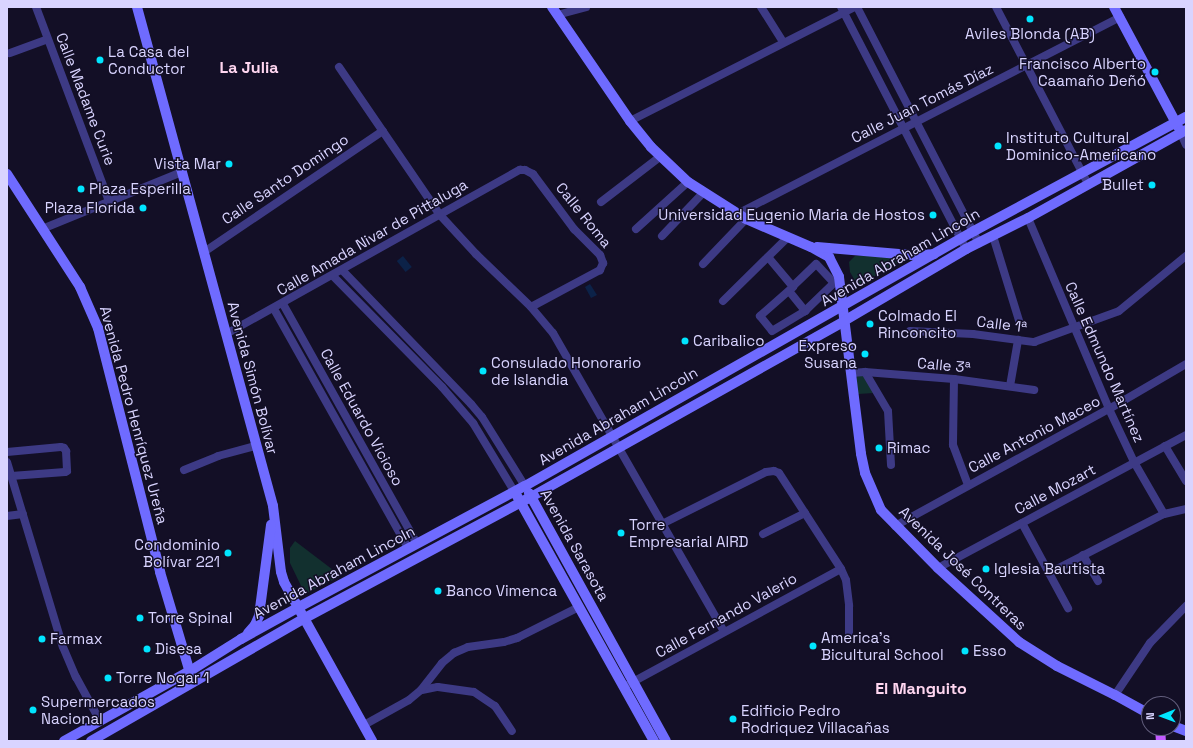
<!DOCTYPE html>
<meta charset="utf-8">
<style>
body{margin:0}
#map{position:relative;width:1193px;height:748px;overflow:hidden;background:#130f26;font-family:"Space Grotesk",sans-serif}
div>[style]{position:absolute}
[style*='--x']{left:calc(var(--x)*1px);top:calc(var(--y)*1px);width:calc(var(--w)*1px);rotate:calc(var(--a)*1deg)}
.green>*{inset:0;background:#12302f}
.water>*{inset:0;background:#0c2248;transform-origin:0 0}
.minor>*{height:8px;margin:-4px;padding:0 4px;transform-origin:4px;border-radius:4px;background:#3d3a85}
.tertiary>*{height:9px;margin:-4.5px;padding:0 4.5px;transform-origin:4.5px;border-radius:4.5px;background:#3d3a85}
.secondary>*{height:10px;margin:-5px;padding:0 5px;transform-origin:5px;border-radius:5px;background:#6f6bff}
.primary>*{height:10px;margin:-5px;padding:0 5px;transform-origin:5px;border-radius:5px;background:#c25bff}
.dots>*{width:11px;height:11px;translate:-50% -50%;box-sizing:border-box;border:2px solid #130f26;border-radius:50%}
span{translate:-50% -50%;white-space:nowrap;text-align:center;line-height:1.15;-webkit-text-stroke:3px #130f26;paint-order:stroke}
.poi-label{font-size:15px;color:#d9d4ff}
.left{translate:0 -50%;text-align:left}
.right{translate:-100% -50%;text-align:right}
.street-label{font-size:15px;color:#d9d4ff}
.neighbourhood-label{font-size:16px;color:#ffd6f0;font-weight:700}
.frame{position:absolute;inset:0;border:8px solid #d9d4ff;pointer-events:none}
.north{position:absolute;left:1141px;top:696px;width:40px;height:40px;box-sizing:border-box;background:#130f26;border:1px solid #625e7d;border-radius:50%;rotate:269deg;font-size:11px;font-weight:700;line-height:16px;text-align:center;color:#d9d4ff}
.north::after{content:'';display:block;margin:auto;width:14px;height:18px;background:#00e5ff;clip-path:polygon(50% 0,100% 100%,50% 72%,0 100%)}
</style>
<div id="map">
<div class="green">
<div style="clip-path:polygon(903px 255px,908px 257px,858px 286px,850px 272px,849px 262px,855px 256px)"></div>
<div style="clip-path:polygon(863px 375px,874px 393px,858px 394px,856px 376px)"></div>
<div style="clip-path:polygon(295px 541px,341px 576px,305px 594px,290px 563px,290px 548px)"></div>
</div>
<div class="water">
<div style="left:403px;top:256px;width:14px;height:8px;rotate:51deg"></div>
<div style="clip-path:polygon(590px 284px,597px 295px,591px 298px,585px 287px)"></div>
</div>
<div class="minor">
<div style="--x:36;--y:7;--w:207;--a:69.4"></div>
<div style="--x:761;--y:7;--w:41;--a:57.8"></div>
<div style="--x:841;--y:7;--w:272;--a:62.7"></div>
<div style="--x:857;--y:7;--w:266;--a:62.7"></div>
<div style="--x:996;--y:7;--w:199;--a:62.5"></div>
<div style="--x:557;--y:15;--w:30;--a:-15"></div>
<div style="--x:10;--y:53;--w:40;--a:-20.2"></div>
<div style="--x:339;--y:67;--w:179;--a:55.7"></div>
<div style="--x:440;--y:215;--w:53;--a:47.3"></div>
<div style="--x:476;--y:254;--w:76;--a:43.9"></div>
<div style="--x:531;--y:307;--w:34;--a:50"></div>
<div style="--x:553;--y:333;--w:344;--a:60.2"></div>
<div style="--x:630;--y:121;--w:252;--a:-26.9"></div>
<div style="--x:601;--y:202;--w:76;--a:-37.5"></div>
<div style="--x:737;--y:214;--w:431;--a:-27.2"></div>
<div style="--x:1028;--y:218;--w:207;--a:67"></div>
<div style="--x:1109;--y:409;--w:59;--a:64.7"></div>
<div style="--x:1134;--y:462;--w:60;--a:60"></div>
<div style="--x:42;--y:229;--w:151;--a:-22.2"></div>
<div style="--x:636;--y:229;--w:70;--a:-42.1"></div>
<div style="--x:662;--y:236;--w:59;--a:-46.4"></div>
<div style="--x:993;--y:236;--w:92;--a:72.9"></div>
<div style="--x:204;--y:252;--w:216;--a:-34.1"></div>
<div style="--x:768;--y:257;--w:39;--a:50"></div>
<div style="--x:793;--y:287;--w:44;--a:138.7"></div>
<div style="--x:760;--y:316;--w:19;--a:51"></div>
<div style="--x:772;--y:331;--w:39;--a:-31"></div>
<div style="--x:703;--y:264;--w:62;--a:-46.3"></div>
<div style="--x:343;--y:271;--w:185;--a:46.1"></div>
<div style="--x:471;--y:404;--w:17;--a:50"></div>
<div style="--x:482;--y:417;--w:81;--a:58.1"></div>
<div style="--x:333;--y:276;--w:156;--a:45.5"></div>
<div style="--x:442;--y:387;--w:48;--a:49.3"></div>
<div style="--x:473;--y:423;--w:79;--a:58.9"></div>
<div style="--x:789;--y:291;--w:26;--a:51"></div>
<div style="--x:805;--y:311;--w:40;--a:-44"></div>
<div style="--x:834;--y:283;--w:26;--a:-133"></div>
<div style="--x:816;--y:264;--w:32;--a:136"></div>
<div style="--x:723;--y:301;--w:90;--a:-44.5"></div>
<div style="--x:283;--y:304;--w:275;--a:60.8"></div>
<div style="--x:274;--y:309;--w:274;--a:60.7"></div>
<div style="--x:910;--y:331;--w:63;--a:2.7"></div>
<div style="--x:973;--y:334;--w:62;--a:7.5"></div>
<div style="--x:1034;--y:342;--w:90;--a:-20"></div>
<div style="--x:1119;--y:311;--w:87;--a:-39.4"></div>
<div style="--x:226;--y:334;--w:337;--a:-29.2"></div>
<div style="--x:520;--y:170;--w:5;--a:0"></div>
<div style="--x:525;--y:170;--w:9;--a:27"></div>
<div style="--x:533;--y:174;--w:69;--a:53.3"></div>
<div style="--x:574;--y:229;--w:37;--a:45"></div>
<div style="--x:600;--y:255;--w:9;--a:69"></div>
<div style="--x:603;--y:263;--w:8;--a:113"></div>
<div style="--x:600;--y:270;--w:78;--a:151.8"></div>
<div style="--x:865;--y:372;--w:45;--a:59.5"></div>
<div style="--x:888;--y:411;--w:54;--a:86.8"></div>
<div style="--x:851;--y:373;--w:14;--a:-4"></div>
<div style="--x:865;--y:372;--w:89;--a:4.5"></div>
<div style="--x:954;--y:379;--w:81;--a:7.8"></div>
<div style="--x:954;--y:379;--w:66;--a:90.9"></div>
<div style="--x:953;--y:445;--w:43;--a:69.4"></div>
<div style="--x:1010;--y:386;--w:47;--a:-80.1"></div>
<div style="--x:1165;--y:446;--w:41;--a:59"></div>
<div style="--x:7;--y:452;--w:54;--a:-5.3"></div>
<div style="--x:61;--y:447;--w:3;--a:18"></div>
<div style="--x:64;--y:448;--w:4;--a:56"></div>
<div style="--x:66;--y:451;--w:20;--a:87"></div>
<div style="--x:67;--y:471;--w:2;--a:153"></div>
<div style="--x:65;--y:472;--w:54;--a:175.8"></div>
<div style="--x:7;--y:462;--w:193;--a:73.2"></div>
<div style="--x:63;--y:647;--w:33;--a:67"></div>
<div style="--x:76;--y:677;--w:50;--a:61.4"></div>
<div style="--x:184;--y:470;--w:37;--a:-22"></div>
<div style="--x:218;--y:456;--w:38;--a:-15"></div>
<div style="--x:7;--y:516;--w:16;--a:-7"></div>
<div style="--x:1022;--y:523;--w:97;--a:61.6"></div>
<div style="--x:662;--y:524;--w:116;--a:-26.6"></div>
<div style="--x:766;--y:472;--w:8;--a:-7"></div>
<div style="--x:774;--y:471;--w:5;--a:22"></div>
<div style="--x:779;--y:473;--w:114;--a:57.1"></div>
<div style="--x:841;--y:569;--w:12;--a:66"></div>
<div style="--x:846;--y:580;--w:26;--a:83"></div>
<div style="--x:849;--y:606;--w:32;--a:90"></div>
<div style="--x:895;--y:526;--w:244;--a:-28.7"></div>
<div style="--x:1109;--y:409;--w:89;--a:-30.3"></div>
<div style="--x:763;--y:534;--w:47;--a:-26.6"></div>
<div style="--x:1083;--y:555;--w:30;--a:60"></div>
<div style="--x:938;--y:568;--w:281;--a:-28.2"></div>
<div style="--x:1049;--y:573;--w:129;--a:-27.2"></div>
<div style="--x:1164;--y:514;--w:23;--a:-13"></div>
<div style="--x:629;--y:684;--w:241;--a:-28.5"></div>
<div style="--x:422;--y:690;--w:16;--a:-11"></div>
<div style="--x:438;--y:687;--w:36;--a:8"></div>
<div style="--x:474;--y:692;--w:25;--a:34"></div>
<div style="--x:495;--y:706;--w:30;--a:56"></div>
<div style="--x:1115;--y:695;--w:63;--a:-56.1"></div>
<div style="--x:1150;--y:643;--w:52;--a:-45.8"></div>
<div style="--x:364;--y:725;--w:51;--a:-29.1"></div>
<div style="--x:409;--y:700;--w:16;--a:-40"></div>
<div style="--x:421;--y:690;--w:34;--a:-52"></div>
<div style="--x:442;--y:663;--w:16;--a:-40"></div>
<div style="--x:454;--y:653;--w:15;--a:-23"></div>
<div style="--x:468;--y:647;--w:36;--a:-8"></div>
<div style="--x:504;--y:642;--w:14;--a:-17"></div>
<div style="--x:517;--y:638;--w:69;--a:-26.6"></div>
</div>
<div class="tertiary">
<div style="--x:1181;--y:133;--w:12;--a:66"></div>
</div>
<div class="secondary">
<div style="--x:137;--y:7;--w:517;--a:74.75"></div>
<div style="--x:273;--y:506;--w:66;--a:83.1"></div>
<div style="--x:281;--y:572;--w:10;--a:73"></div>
<div style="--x:284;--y:582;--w:182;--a:61"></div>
<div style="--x:552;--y:7;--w:138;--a:55.6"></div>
<div style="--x:630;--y:121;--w:33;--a:51"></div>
<div style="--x:651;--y:147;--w:51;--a:43.4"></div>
<div style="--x:688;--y:182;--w:69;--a:32.5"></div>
<div style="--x:746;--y:219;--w:71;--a:23.3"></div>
<div style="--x:811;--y:247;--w:21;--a:29"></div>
<div style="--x:829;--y:257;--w:22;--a:63"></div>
<div style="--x:839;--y:277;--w:178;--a:82.9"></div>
<div style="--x:861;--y:454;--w:19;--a:78"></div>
<div style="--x:865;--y:473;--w:40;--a:66.6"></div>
<div style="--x:881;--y:510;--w:81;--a:45.5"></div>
<div style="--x:938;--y:568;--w:110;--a:42.4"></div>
<div style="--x:1019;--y:642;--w:45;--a:32.3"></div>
<div style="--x:1057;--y:666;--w:65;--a:26.6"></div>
<div style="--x:1115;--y:695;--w:39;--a:29"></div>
<div style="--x:1114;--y:7;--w:136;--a:61.9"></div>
<div style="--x:7;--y:174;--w:135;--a:57.1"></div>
<div style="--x:80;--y:287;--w:45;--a:66.3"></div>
<div style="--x:98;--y:328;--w:252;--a:75.7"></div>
<div style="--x:160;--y:572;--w:109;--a:73.4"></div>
<div style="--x:817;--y:247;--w:94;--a:4.9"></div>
<div style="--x:911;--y:255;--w:23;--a:-2"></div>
<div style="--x:529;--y:493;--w:283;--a:61.1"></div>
<div style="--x:517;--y:496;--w:281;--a:60.8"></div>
<div style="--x:248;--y:633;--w:11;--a:-49"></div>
<div style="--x:255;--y:625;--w:10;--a:-66"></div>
<div style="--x:259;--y:616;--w:92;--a:-82.5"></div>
<div style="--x:1173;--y:726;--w:14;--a:21"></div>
<div style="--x:64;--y:741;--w:144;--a:-29.1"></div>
<div style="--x:190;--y:671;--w:60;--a:-32.1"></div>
<div style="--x:241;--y:639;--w:66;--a:-28.9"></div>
<div style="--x:299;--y:607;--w:256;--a:-28.2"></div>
<div style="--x:525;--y:486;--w:516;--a:-29.59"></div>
<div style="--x:974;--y:231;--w:241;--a:-28.3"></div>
<div style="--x:91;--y:741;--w:247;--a:-29.9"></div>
<div style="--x:305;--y:618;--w:256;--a:-28.2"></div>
<div style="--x:531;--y:497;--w:359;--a:-29.3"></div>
<div style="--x:844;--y:321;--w:142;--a:-30.5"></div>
<div style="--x:966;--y:249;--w:69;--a:-26.6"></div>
<div style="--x:1028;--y:218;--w:181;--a:-29.1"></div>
</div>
<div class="primary">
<div style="--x:1160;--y:728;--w:13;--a:86"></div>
</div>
<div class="dots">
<div style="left:1030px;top:19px;background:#00e5ff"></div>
<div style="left:100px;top:60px;background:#00e5ff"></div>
<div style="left:1155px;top:72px;background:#00e5ff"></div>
<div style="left:998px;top:146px;background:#00e5ff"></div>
<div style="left:229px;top:164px;background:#00e5ff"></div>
<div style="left:1152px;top:185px;background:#00e5ff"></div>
<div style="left:81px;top:189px;background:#00e5ff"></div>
<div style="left:143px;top:208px;background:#00e5ff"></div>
<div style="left:933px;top:215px;background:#00e5ff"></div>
<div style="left:870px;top:324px;background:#00e5ff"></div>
<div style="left:685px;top:341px;background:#00e5ff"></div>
<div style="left:865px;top:354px;background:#00e5ff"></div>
<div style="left:483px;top:371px;background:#00e5ff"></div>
<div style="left:879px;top:448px;background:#00e5ff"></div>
<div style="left:621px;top:533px;background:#00e5ff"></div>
<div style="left:228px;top:553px;background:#00e5ff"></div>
<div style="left:986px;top:569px;background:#00e5ff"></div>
<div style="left:438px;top:591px;background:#00e5ff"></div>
<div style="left:140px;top:618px;background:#00e5ff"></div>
<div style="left:42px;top:639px;background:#00e5ff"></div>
<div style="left:813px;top:646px;background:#00e5ff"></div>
<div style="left:147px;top:649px;background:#00e5ff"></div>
<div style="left:965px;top:651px;background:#00e5ff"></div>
<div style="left:108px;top:678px;background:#00e5ff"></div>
<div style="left:33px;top:710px;background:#00e5ff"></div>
<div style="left:733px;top:719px;background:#00e5ff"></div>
</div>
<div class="poi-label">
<span style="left:1030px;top:34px">Aviles Blonda (AB)</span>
<span class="left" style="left:108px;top:60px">La Casa del<br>Conductor</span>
<span class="right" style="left:1146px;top:72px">Francisco Alberto<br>Caamaño Deñó</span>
<span class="left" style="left:1006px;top:146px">Instituto Cultural<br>Dominico-Americano</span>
<span class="right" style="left:221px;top:164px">Vista Mar</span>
<span class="right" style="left:1144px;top:185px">Bullet</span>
<span class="left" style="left:89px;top:189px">Plaza Esperilla</span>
<span class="right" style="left:135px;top:208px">Plaza Florida</span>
<span class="right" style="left:925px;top:215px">Universidad Eugenio Maria de Hostos</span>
<span class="left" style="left:878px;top:324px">Colmado El<br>Rinconcito</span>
<span class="left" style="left:693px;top:341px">Caribalico</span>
<span class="right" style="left:857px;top:354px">Expreso<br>Susana</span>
<span class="left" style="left:491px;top:371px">Consulado Honorario<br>de Islandia</span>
<span class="left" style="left:887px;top:448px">Rimac</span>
<span class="left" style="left:629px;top:533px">Torre<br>Empresarial AIRD</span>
<span class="right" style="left:220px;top:553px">Condominio<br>Bolívar 221</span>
<span class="left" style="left:994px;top:569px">Iglesia Bautista</span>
<span class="left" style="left:446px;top:591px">Banco Vimenca</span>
<span class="left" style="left:148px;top:618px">Torre Spinal</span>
<span class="left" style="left:821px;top:646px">America's<br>Bicultural School</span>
<span class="left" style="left:50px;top:639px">Farmax</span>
<span class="left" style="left:155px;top:649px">Disesa</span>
<span class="left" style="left:973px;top:651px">Esso</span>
<span class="left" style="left:116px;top:678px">Torre Nogar 1</span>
<span class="left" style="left:41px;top:710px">Supermercados<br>Nacional</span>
<span class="left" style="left:741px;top:719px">Edificio Pedro<br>Rodriquez Villacañas</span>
</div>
<div class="street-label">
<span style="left:86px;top:99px;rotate:69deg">Calle Madame Curie</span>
<span style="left:922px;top:103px;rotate:-27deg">Calle Juan Tomás Díaz</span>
<span style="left:285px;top:179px;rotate:-34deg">Calle Santo Domingo</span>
<span style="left:584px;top:215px;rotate:51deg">Calle Roma</span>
<span style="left:372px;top:237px;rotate:-30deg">Calle Amada Nivar de Pittaluga</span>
<span style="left:900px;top:257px;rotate:-30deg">Avenida Abraham Lincoln</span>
<span style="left:1002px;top:324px;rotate:7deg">Calle 1ª</span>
<span style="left:1105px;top:362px;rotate:66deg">Calle Edmundo Martínez</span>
<span style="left:944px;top:365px;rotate:5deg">Calle 3ª</span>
<span style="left:253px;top:378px;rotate:75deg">Avenida Simón Bolívar</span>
<span style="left:134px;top:415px;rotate:75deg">Avenida Pedro Henríquez Ureña</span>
<span style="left:618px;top:416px;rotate:-30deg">Avenida Abraham Lincoln</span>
<span style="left:362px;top:417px;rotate:61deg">Calle Eduardo Vicioso</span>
<span style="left:1034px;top:434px;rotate:-28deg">Calle Antonio Maceo</span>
<span style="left:1055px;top:489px;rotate:-28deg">Calle Mozart</span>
<span style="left:575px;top:545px;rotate:61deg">Avenida Sarasota</span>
<span style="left:963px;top:568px;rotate:44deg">Avenida José Contreras</span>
<span style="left:334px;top:572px;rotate:-28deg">Avenida Abraham Lincoln</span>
<span style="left:726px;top:615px;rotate:-29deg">Calle Fernando Valerio</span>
</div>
<div class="neighbourhood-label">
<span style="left:249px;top:68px">La Julia</span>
<span style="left:921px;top:689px">El Manguito</span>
</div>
<div class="frame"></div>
<div class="north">N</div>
</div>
